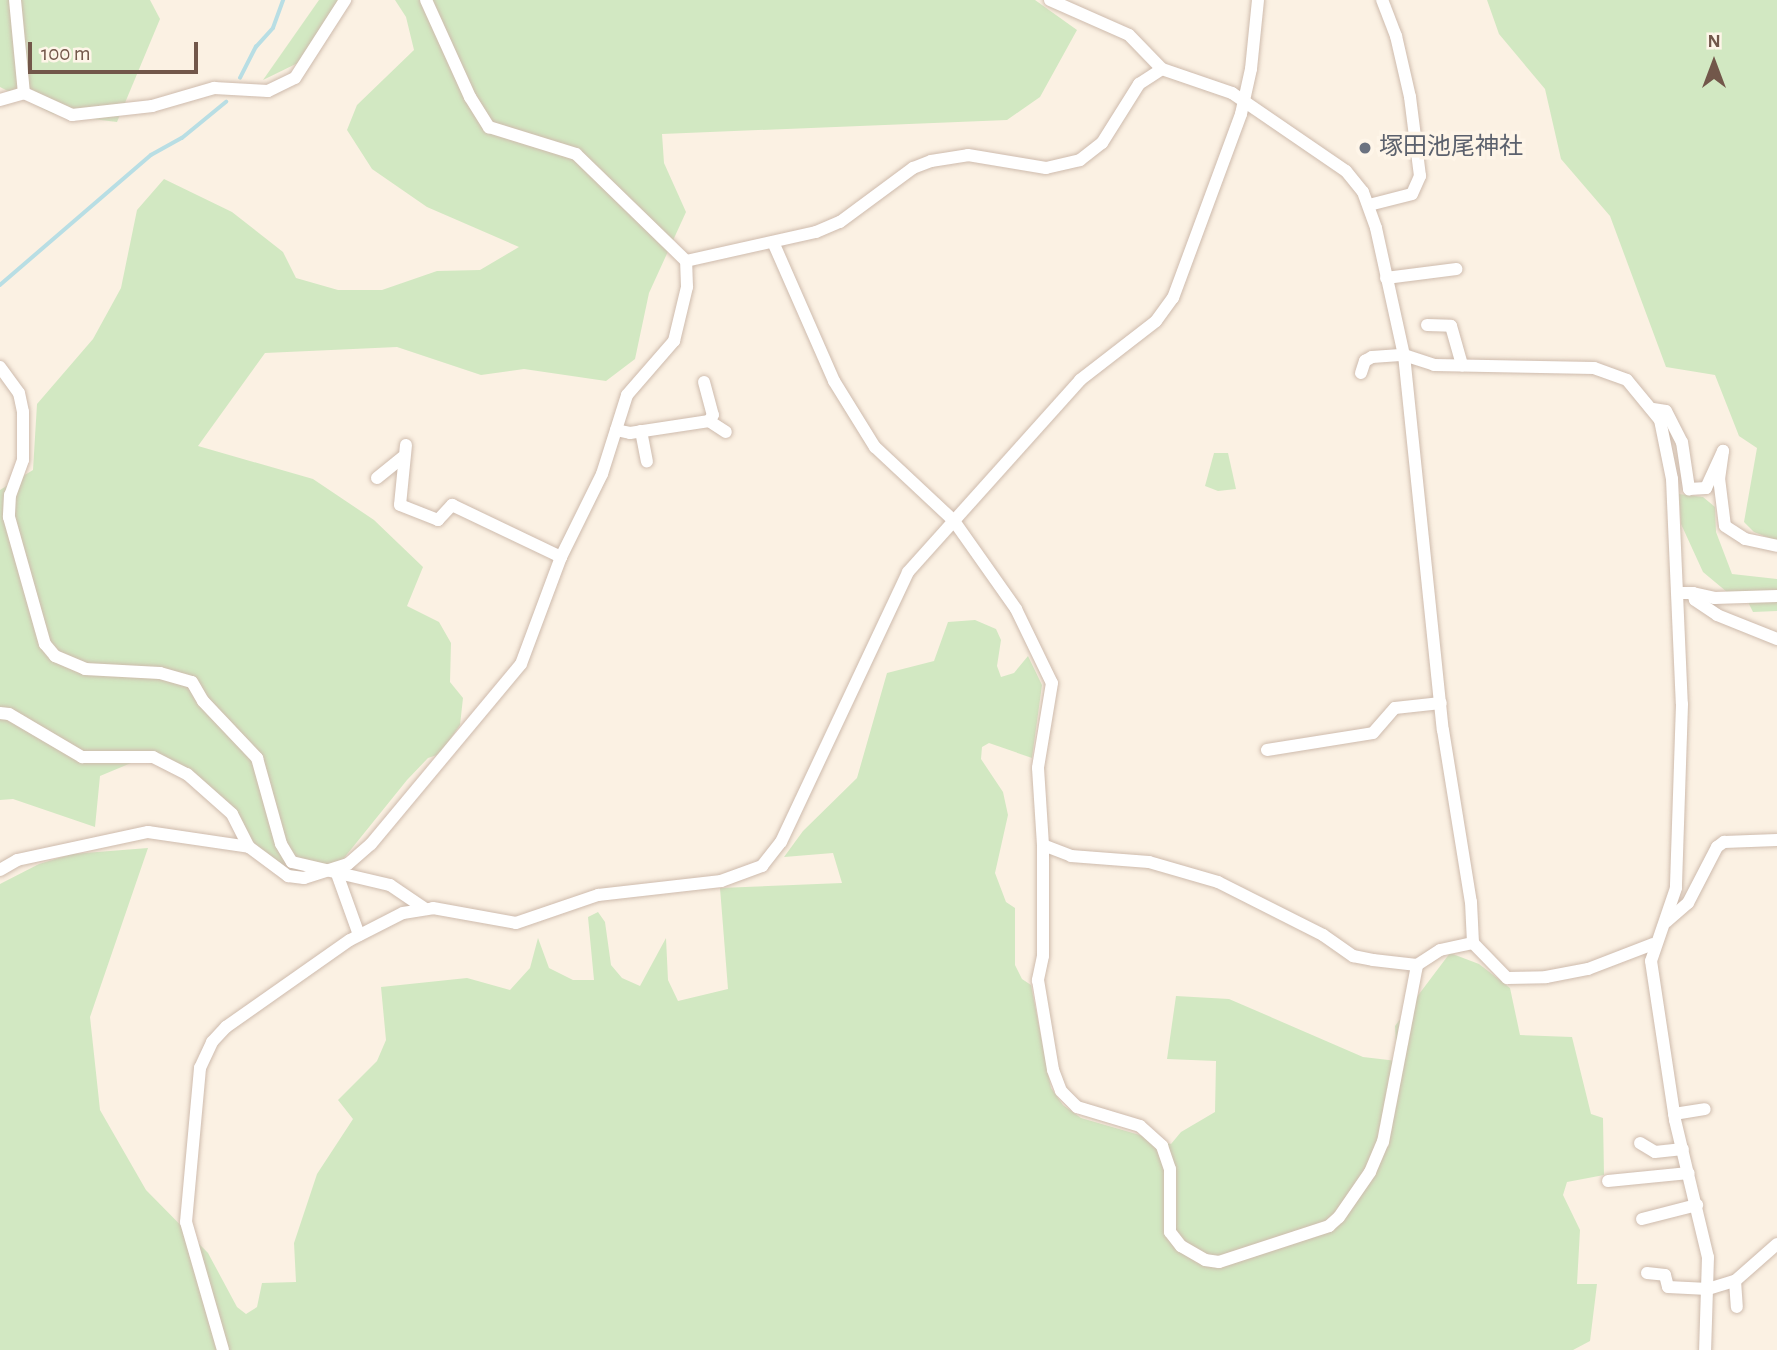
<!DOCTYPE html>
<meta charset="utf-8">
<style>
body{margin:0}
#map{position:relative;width:1777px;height:1350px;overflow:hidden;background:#fbf1e3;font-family:"Alegreya Sans","Noto Sans JP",sans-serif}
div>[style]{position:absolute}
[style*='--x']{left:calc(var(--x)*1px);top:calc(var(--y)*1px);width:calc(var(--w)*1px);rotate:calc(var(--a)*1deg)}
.green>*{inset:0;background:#d2e8c2}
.stream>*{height:3.5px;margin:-1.75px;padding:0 1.75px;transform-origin:1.75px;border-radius:1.75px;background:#b8dee4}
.roads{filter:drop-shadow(0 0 2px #cebbad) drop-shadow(0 0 2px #cebbad)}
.street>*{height:12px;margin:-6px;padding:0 6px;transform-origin:6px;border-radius:6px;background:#fff}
.dots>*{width:19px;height:19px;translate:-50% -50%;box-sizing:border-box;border:4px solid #fef5e8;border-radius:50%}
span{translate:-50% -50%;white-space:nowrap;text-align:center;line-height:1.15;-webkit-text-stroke:7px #fef5e8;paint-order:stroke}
.worship-label{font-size:24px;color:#5b616d}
.left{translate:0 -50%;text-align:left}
.north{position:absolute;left:1679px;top:28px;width:70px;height:70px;-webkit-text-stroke:5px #fef5e8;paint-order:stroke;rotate:0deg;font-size:19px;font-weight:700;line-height:28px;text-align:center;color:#72574a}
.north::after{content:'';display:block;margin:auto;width:24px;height:32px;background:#72574a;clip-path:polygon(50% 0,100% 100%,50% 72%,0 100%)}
.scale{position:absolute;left:28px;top:42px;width:170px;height:32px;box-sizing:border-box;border:4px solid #72574a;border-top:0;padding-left:9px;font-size:21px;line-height:24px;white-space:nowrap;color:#72574a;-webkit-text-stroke:5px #fef5e8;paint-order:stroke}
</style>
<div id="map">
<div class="green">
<div style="clip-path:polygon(0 0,150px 0,160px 19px,117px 122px,53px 114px,0 87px)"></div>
<div style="clip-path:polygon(319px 0,348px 0,308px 58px,263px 80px)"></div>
<div style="clip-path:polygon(395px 0,1035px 0,1077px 30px,1040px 97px,1007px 120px,662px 134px,664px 163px,686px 212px,649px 293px,635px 359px,606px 381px,524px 369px,481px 375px,397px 347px,265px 353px,198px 446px,313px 479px,374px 520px,423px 567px,407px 606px,439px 622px,451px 643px,450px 682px,463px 698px,460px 725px,440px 754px,428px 758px,407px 780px,340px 863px,313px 874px,292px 873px,253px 844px,237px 814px,155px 753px,100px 776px,95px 827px,13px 799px,0 800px,0 490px,33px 470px,37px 404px,93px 339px,121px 288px,137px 210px,164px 179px,232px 212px,283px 252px,296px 278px,338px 290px,382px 290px,437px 271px,480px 270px,519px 247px,427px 207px,372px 169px,347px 130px,357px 105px,414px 50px,406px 17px)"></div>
<div style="clip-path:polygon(1487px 0,1777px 0,1777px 541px,1754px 532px,1744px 522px,1757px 448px,1739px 436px,1715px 375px,1666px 367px,1610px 216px,1561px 159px,1545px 89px,1499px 34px)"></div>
<div style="clip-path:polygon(1214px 453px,1228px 453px,1236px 489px,1218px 491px,1205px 486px)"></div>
<div style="clip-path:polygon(1679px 494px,1703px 497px,1715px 507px,1716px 532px,1732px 574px,1777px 579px,1777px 611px,1753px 612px,1744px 594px,1727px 592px,1703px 572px,1681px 524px)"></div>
<div style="clip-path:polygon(975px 620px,996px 629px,1001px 640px,997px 666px,1001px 677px,1014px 673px,1028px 656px,1042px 685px,1032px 758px,989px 743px,982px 747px,981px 759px,1003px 792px,1008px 815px,995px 873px,1006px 902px,1015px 908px,1015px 965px,1022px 979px,1031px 985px,1051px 1088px,1063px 1105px,1081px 1118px,1171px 1144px,1181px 1132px,1215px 1112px,1216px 1061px,1167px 1059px,1176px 996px,1229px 999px,1363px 1057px,1397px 1061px,1395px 1026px,1450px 953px,1479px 964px,1510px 988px,1520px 1035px,1572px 1037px,1591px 1114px,1603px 1118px,1604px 1175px,1567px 1182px,1563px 1195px,1580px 1230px,1577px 1284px,1597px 1284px,1590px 1341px,1573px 1350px,0 1350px,0 884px,39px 864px,72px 854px,148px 848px,90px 1017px,100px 1110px,146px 1190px,208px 1253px,237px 1307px,246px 1314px,257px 1307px,262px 1283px,296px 1282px,294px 1243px,317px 1174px,353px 1119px,338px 1100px,377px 1061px,386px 1040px,381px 987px,467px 978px,510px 990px,530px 968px,538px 938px,549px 968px,573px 980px,594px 980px,588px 917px,598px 912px,605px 922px,611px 965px,622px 978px,640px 986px,666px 938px,668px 980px,678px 1001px,728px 989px,720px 888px,842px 883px,833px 853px,784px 857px,803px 831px,857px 778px,887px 673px,934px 661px,948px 622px)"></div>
</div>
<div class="stream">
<div style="--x:240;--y:78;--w:35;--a:-63"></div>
<div style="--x:256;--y:47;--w:25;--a:-48"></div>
<div style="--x:273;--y:28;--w:30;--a:-70"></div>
<div style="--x:0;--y:285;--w:199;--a:-40.7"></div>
<div style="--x:151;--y:155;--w:35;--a:-29"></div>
<div style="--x:182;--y:138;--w:57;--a:-39.3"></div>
</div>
<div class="roads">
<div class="street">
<div style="--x:15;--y:0;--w:93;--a:84.5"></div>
<div style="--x:426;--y:0;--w:107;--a:65.6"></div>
<div style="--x:470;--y:97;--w:36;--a:58"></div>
<div style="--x:489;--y:127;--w:91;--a:17.2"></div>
<div style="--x:576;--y:154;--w:153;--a:44.2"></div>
<div style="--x:686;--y:261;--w:133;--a:-12.6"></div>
<div style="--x:816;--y:232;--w:26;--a:-23"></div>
<div style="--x:840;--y:222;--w:91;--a:-36.5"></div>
<div style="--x:913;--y:168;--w:19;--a:-21"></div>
<div style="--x:931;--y:161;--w:37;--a:-9"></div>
<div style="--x:968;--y:155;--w:79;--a:9.5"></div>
<div style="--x:1046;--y:168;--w:35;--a:-13"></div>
<div style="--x:1080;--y:160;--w:28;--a:-38"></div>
<div style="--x:1102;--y:143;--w:70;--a:-57.9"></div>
<div style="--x:1139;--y:84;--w:27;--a:-33"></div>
<div style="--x:1050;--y:0;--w:86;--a:23.9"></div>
<div style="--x:1129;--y:35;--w:47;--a:45.9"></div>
<div style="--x:1162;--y:69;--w:74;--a:18.9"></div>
<div style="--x:1232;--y:93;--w:138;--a:34.4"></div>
<div style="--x:1346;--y:171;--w:27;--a:51"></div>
<div style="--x:1363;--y:192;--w:38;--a:70"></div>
<div style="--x:1376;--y:228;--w:130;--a:77.6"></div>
<div style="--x:1404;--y:355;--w:377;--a:84.1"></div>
<div style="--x:1443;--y:730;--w:174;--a:80.8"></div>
<div style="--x:1471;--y:902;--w:41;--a:87.2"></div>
<div style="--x:0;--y:100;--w:25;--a:-16"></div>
<div style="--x:24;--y:93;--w:53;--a:24.6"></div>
<div style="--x:72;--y:115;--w:81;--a:-6.4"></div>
<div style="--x:152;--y:106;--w:65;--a:-16.2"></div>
<div style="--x:214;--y:88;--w:54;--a:3.2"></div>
<div style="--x:268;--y:91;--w:30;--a:-26"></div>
<div style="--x:295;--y:78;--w:93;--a:-57.3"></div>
<div style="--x:1369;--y:205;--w:44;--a:-14.3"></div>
<div style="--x:1412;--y:194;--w:20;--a:-66"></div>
<div style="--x:1420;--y:176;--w:80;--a:-97.2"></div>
<div style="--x:1410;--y:97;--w:63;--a:-102.9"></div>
<div style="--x:1396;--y:36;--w:39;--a:-111"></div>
<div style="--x:773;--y:242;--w:152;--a:66.3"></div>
<div style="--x:834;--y:381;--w:78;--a:58.2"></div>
<div style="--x:875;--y:447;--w:108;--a:43.1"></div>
<div style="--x:954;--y:521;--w:108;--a:54.8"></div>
<div style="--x:1016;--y:609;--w:82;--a:64.1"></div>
<div style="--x:1052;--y:683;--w:86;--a:99.4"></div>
<div style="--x:1038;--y:768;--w:77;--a:86.3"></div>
<div style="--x:1043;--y:845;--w:111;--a:90"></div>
<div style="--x:1043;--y:956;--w:25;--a:102"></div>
<div style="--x:1038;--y:980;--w:91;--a:80.5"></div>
<div style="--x:1053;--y:1070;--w:22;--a:69"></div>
<div style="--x:1061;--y:1091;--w:23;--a:45"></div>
<div style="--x:1077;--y:1107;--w:66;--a:16.8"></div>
<div style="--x:1140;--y:1126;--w:30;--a:42"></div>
<div style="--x:1162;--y:1146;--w:24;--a:71"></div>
<div style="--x:1170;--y:1169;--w:63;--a:90"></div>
<div style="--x:1170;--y:1232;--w:18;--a:52"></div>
<div style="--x:1181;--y:1246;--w:28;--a:30"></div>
<div style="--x:1205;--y:1260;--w:14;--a:8"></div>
<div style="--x:1219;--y:1262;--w:116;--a:-18.1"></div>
<div style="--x:1329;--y:1226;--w:13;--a:-42"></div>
<div style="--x:1339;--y:1217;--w:55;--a:-55.4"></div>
<div style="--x:1370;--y:1172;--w:33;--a:-67"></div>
<div style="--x:1383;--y:1142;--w:180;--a:-79.1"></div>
<div style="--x:1386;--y:278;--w:71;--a:-7.3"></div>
<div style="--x:1427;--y:325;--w:24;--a:2"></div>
<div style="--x:1451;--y:326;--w:41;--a:74.2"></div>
<div style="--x:0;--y:367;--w:32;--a:54"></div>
<div style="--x:19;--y:393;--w:19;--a:78"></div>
<div style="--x:23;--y:412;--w:48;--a:90"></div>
<div style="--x:23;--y:460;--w:37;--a:110"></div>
<div style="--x:10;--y:495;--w:22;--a:93"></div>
<div style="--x:9;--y:517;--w:132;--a:74.2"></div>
<div style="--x:45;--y:644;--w:16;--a:50"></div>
<div style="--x:55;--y:656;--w:33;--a:23"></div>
<div style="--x:85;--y:669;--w:75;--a:3.1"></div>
<div style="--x:160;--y:673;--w:33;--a:16"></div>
<div style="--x:192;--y:682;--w:22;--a:60"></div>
<div style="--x:203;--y:701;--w:79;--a:46.5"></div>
<div style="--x:257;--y:758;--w:89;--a:74.4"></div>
<div style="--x:281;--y:844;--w:21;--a:59"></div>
<div style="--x:292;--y:862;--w:101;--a:13.2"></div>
<div style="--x:390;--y:885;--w:41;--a:34.1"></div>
<div style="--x:1361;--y:373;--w:13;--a:-72"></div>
<div style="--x:1365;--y:361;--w:8;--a:-30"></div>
<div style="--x:1372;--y:357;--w:32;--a:-4"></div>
<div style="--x:1404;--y:355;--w:32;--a:18"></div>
<div style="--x:1434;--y:365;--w:160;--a:1.1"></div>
<div style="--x:1594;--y:368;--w:35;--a:20"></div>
<div style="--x:1627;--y:380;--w:52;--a:50.5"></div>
<div style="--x:1660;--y:420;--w:60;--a:78.5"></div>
<div style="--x:1672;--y:479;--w:225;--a:87.5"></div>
<div style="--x:1682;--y:704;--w:184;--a:91.9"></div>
<div style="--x:1676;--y:888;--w:77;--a:108.9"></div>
<div style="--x:1651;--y:961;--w:161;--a:81.4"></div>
<div style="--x:1675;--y:1120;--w:141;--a:76.5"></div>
<div style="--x:1708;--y:1257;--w:93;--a:91.8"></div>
<div style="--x:704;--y:382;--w:34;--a:75"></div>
<div style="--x:713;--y:415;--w:7;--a:124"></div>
<div style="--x:1653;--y:409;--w:13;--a:9"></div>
<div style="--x:1666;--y:411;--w:35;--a:63"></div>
<div style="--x:1682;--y:442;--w:48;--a:81.5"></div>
<div style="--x:1689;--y:489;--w:17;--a:-3"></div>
<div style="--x:1706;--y:488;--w:41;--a:-65.3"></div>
<div style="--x:1723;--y:451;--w:27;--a:98"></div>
<div style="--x:1719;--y:478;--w:48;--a:82.9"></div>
<div style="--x:1725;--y:526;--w:24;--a:33"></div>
<div style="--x:1745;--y:539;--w:33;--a:12"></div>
<div style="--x:616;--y:430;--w:14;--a:12"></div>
<div style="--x:630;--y:433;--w:80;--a:-8.6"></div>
<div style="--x:709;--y:421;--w:20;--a:33"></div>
<div style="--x:641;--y:431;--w:31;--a:79"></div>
<div style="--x:406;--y:445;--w:60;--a:95.7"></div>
<div style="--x:400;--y:505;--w:41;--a:21.5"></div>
<div style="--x:438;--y:520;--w:21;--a:-47"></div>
<div style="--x:452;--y:505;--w:121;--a:25.5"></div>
<div style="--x:377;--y:478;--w:33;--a:-39"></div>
<div style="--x:1678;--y:593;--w:15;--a:0"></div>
<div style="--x:1693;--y:593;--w:7;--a:74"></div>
<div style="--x:1695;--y:600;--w:27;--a:34"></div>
<div style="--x:1717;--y:615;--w:65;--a:21.8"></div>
<div style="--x:1693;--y:593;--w:22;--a:13"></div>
<div style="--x:1714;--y:598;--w:63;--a:-1.8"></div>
<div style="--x:0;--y:713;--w:9;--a:6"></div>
<div style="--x:9;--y:714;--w:85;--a:30.5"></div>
<div style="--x:82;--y:757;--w:71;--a:0"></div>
<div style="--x:153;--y:757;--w:38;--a:27"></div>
<div style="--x:187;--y:774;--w:60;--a:41.6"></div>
<div style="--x:232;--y:814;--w:37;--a:63"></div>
<div style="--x:249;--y:847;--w:49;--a:36.6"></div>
<div style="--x:288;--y:876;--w:16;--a:7"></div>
<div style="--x:304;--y:878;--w:46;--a:-17.7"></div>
<div style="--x:348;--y:864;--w:30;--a:-41"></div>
<div style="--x:371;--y:844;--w:234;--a:-50.2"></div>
<div style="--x:521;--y:664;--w:114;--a:-69.5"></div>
<div style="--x:561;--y:557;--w:93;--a:-63.7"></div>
<div style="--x:602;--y:474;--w:83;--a:-72.4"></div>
<div style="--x:627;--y:395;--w:72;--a:-49"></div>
<div style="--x:674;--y:341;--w:56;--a:-76.5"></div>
<div style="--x:687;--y:287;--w:26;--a:-92"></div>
<div style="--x:1267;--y:750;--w:107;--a:-9.1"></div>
<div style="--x:1373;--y:733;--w:33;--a:-49"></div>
<div style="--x:1395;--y:708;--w:46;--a:-6.2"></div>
<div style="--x:1043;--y:845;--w:30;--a:21"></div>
<div style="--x:1071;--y:856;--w:78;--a:4.4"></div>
<div style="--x:1149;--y:862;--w:72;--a:16.2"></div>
<div style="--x:1218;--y:882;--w:118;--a:26.8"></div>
<div style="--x:1323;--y:935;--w:37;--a:35"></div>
<div style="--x:1353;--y:956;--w:20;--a:11"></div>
<div style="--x:1373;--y:960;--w:44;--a:6.5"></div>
<div style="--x:1417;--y:965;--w:27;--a:-33"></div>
<div style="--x:1440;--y:950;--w:34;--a:-12"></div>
<div style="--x:1473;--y:943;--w:49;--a:45.8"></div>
<div style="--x:1507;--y:978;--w:39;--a:-1"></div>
<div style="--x:1546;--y:977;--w:43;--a:-10.8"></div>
<div style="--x:1588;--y:969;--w:70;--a:-21"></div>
<div style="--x:0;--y:870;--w:20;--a:-30"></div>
<div style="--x:17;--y:860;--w:134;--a:-12.1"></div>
<div style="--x:148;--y:832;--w:102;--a:8.4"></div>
<div style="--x:336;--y:871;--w:68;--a:70.2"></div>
<div style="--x:1666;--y:922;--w:29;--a:-41"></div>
<div style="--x:1688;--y:903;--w:63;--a:-62.6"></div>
<div style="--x:1717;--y:847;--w:9;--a:-36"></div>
<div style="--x:1724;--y:842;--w:53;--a:-2.2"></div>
<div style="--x:1674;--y:1114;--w:31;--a:-9"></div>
<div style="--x:1640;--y:1143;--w:17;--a:31"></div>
<div style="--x:1655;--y:1152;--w:28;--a:-6"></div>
<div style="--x:1608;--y:1181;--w:81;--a:-5.6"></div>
<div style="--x:1642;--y:1219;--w:57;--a:-14.3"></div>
<div style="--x:1647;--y:1273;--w:18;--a:6"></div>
<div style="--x:1665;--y:1275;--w:12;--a:76"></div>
<div style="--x:1668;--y:1287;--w:40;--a:2.9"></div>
<div style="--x:1708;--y:1289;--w:28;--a:-17"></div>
<div style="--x:1735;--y:1281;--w:56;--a:-41.4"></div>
<div style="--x:1735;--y:1281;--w:26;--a:86"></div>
<div style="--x:223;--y:1350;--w:133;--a:-106.1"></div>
<div style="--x:186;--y:1222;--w:155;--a:-84.8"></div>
<div style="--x:200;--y:1068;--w:29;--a:-65"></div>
<div style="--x:212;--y:1042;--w:21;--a:-47"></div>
<div style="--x:226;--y:1027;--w:151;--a:-35.1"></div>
<div style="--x:350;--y:940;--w:59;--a:-27"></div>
<div style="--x:403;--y:913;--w:30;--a:-9"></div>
<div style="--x:433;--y:908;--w:84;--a:10.2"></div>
<div style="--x:516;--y:923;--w:87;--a:-18.9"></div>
<div style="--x:598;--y:895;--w:124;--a:-6.5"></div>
<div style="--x:721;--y:881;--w:44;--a:-20.1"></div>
<div style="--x:762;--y:866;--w:31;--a:-52"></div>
<div style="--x:781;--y:842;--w:298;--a:-64.8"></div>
<div style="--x:908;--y:572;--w:258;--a:-48.1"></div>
<div style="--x:1080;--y:380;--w:96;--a:-37.8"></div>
<div style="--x:1156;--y:321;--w:29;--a:-54"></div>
<div style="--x:1173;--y:298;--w:196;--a:-69.7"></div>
<div style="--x:1241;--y:114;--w:46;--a:-77.5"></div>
<div style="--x:1251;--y:69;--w:69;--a:-84.2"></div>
</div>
</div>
<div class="dots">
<div style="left:1365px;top:148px;background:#6b7280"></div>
</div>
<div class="worship-label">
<span class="left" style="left:1379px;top:148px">塚田池尾神社</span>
</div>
<div class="north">N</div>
<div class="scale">100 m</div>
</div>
